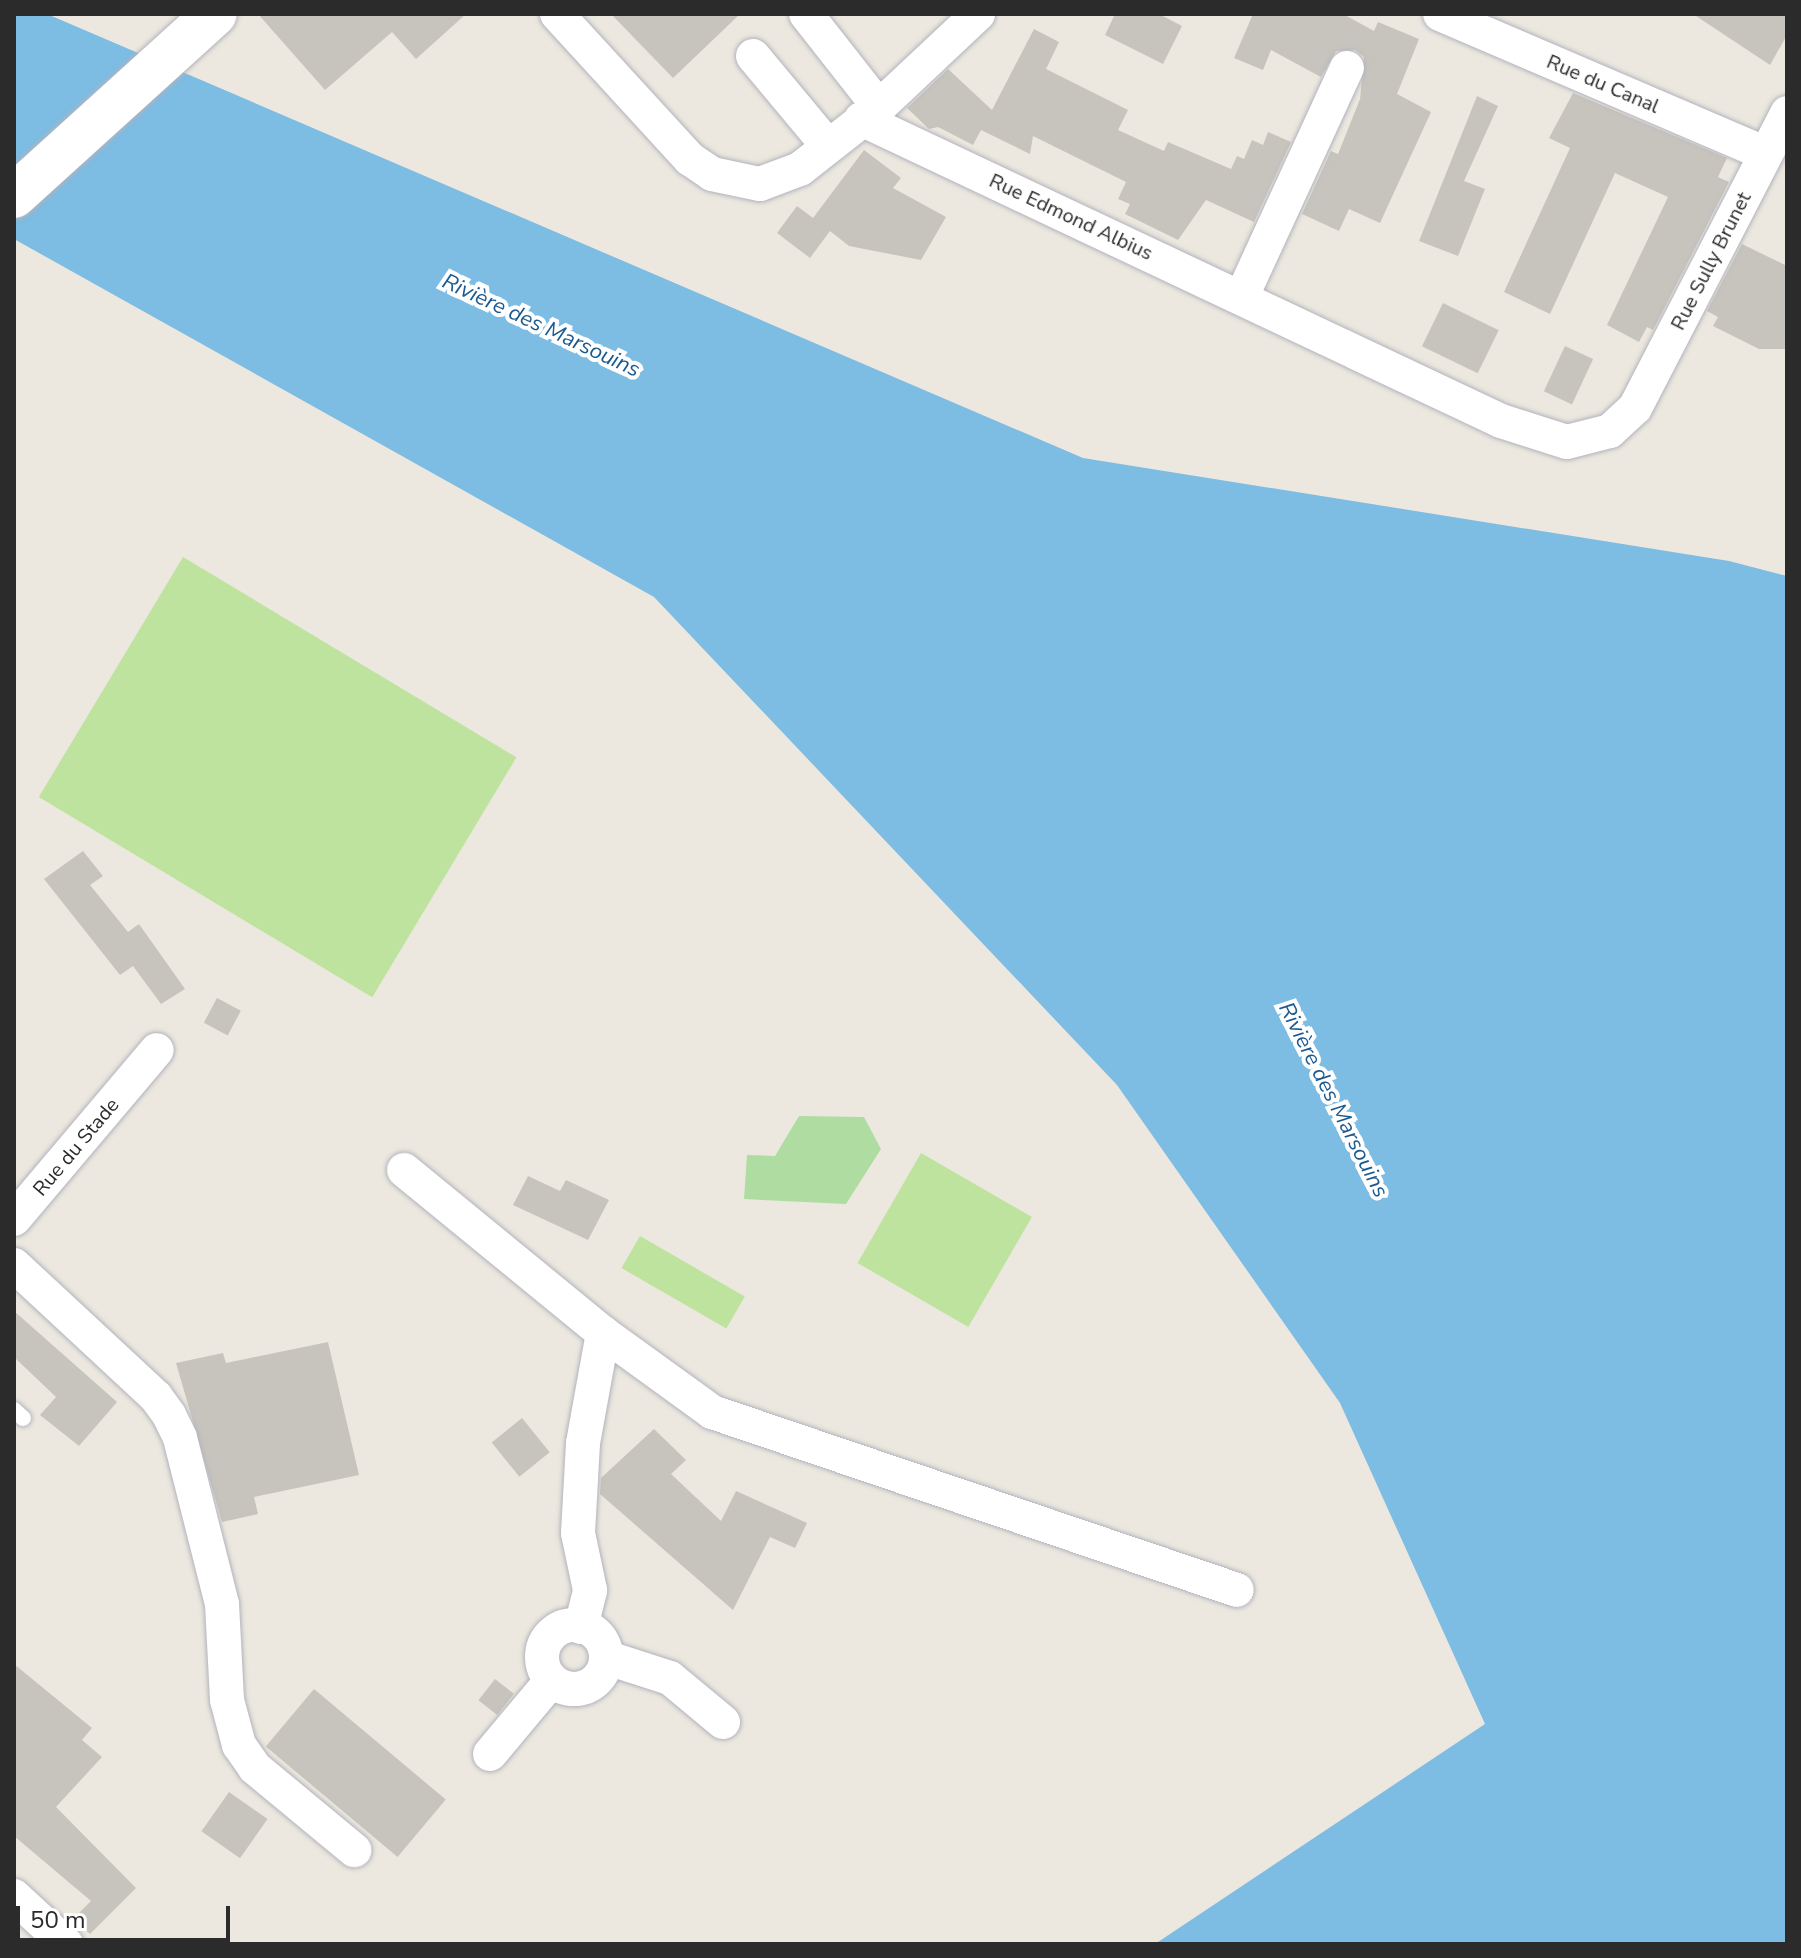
<!DOCTYPE html>
<meta charset="utf-8">
<style>
body{margin:0}
#map{position:relative;width:1801px;height:1958px;overflow:hidden;background:#ece8df;font-family:"Nunito Sans",sans-serif}
div>[style]{position:absolute}
[style*='--x']{left:calc(var(--x)*1px);top:calc(var(--y)*1px);width:calc(var(--w)*1px);rotate:calc(var(--a)*1deg)}
.green>*{inset:0;background:#afdca1}
.pitch>*{inset:0;background:#bee39e;transform-origin:0 0}
.water>*{inset:0;background:#7dbce3}
.building>*{inset:0;background:#c7c4be;transform-origin:0 0}
.roads{filter:drop-shadow(0 0 2px #b2b3bd) drop-shadow(0 0 2px #b2b3bd)}
.lane>*{height:16px;margin:-8px;padding:0 8px;transform-origin:8px;border-radius:8px;background:#fff}
.street>*{height:34px;margin:-17px;padding:0 17px;transform-origin:17px;border-radius:17px;background:#fff}
.street>.ring{margin:-17px;padding:0;box-sizing:content-box;background:none;border:34px solid #fff;border-radius:50%}
.secondary>*{height:44px;margin:-22px;padding:0 22px;transform-origin:22px;border-radius:22px;background:#fff}
span{translate:-50% -50%;white-space:nowrap;text-align:center;line-height:1.15;-webkit-text-stroke:8px #fff;paint-order:stroke}
.street-label{font-size:20px;color:#2b2b2b}
.water-label{font-size:22px;color:#1b5a90;font-style:italic}
.frame{position:absolute;inset:0;border:16px solid #2b2b2b;pointer-events:none}
.scale{position:absolute;left:16px;top:1906px;width:214px;height:36px;box-sizing:border-box;border:4px solid #2b2b2b;border-top:0;padding-left:10px;font-size:24px;line-height:28px;white-space:nowrap;color:#2b2b2b;-webkit-text-stroke:6px #fff;paint-order:stroke}
</style>
<div id="map">
<div class="green">
<div style="clip-path:polygon(799px 1116px,864px 1117px,881px 1149px,846px 1204px,744px 1199px,747px 1155px,775px 1156px)"></div>
</div>
<div class="pitch">
<div style="left:183px;top:557px;width:389px;height:280px;rotate:31deg"></div>
<div style="left:921px;top:1153px;width:128px;height:127px;rotate:30deg"></div>
<div style="left:640px;top:1236px;width:121px;height:37px;rotate:30deg"></div>
</div>
<div class="water">
<div style="clip-path:polygon(14px 14px,47px 14px,1083px 458px,1729px 561px,1787px 576px,1787px 1944px,1155px 1944px,1485px 1724px,1340px 1403px,1117px 1085px,654px 597px,14px 239px)"></div>
</div>
<div class="building">
<div style="clip-path:polygon(258px 14px,466px 14px,416px 59px,392px 32px,325px 90px)"></div>
<div style="clip-path:polygon(611px 14px,740px 14px,673px 78px)"></div>
<div style="clip-path:polygon(1115px 14px,1159px 14px,1182px 26px,1163px 64px,1105px 35px)"></div>
<div style="clip-path:polygon(1253px 14px,1343px 14px,1374px 31px,1378px 22px,1419px 39px,1397px 94px,1431px 112px,1380px 223px,1349px 209px,1339px 231px,1302px 214px,1331px 151px,1338px 154px,1360px 99px,1364px 57px,1355px 50px,1336px 51px,1321px 77px,1271px 50px,1263px 70px,1234px 58px)"></div>
<div style="clip-path:polygon(1693px 14px,1787px 14px,1787px 35px,1770px 65px)"></div>
<div style="clip-path:polygon(1034px 29px,1059px 42px,1046px 69px,1128px 110px,1118px 130px,1164px 151px,1168px 142px,1231px 169px,1237px 156px,1244px 159px,1252px 140px,1263px 145px,1268px 132px,1291px 142px,1254px 222px,1206px 200px,1178px 240px,1125px 214px,1130px 204px,1118px 199px,1126px 182px,1033px 136px,1030px 154px,981px 130px,973px 145px,938px 127px,929px 129px,907px 108px,948px 69px,992px 110px)"></div>
<div style="clip-path:polygon(1573px 93px,1727px 158px,1718px 177px,1729px 182px,1653px 330px,1647px 327px,1639px 342px,1607px 325px,1668px 197px,1615px 173px,1550px 314px,1504px 292px,1570px 148px,1549px 138px)"></div>
<div style="clip-path:polygon(1477px 96px,1498px 106px,1464px 181px,1485px 189px,1458px 256px,1419px 241px)"></div>
<div style="clip-path:polygon(864px 150px,901px 178px,893px 188px,946px 217px,921px 260px,849px 246px,830px 231px,810px 258px,777px 233px,797px 206px,813px 218px)"></div>
<div style="clip-path:polygon(1742px 244px,1787px 266px,1787px 349px,1759px 349px,1713px 326px,1718px 317px,1707px 311px)"></div>
<div style="left:1443px;top:303px;width:62px;height:48px;rotate:26deg"></div>
<div style="left:1565px;top:346px;width:31px;height:50px;rotate:25deg"></div>
<div style="clip-path:polygon(83px 851px,103px 876px,90px 885px,128px 932px,139px 924px,185px 989px,161px 1004px,133px 966px,120px 975px,44px 879px)"></div>
<div style="left:217px;top:998px;width:27px;height:28px;rotate:28deg"></div>
<div style="clip-path:polygon(528px 1176px,560px 1191px,566px 1180px,609px 1200px,588px 1240px,513px 1205px)"></div>
<div style="clip-path:polygon(14px 1311px,117px 1402px,79px 1446px,40px 1415px,56px 1397px,14px 1357px)"></div>
<div style="clip-path:polygon(328px 1342px,359px 1475px,254px 1497px,258px 1514px,222px 1522px,176px 1363px,223px 1353px,226px 1363px)"></div>
<div style="left:522px;top:1418px;width:44px;height:39px;rotate:51deg"></div>
<div style="clip-path:polygon(654px 1429px,686px 1460px,671px 1474px,721px 1521px,736px 1491px,807px 1523px,795px 1548px,770px 1537px,733px 1610px,600px 1494px,601px 1478px)"></div>
<div style="clip-path:polygon(14px 1664px,92px 1728px,82px 1740px,102px 1757px,56px 1807px,136px 1888px,90px 1934px,73px 1919px,91px 1901px,14px 1836px)"></div>
<div style="left:495px;top:1679px;width:24px;height:27px;rotate:38deg"></div>
<div style="left:314px;top:1689px;width:172px;height:75px;rotate:40deg"></div>
<div style="left:229px;top:1792px;width:47px;height:48px;rotate:35deg"></div>
</div>
<div class="roads">
<div class="lane">
<div style="--x:14;--y:1410;--w:12;--a:42"></div>
</div>
<div class="street">
<div style="--x:557;--y:14;--w:197;--a:47.5"></div>
<div style="--x:690;--y:159;--w:27;--a:34"></div>
<div style="--x:712;--y:174;--w:49;--a:11.8"></div>
<div style="--x:760;--y:184;--w:43;--a:-20.6"></div>
<div style="--x:800;--y:169;--w:100;--a:-38.1"></div>
<div style="--x:879;--y:107;--w:136;--a:-43.2"></div>
<div style="--x:806;--y:14;--w:118;--a:51.9"></div>
<div style="--x:1440;--y:14;--w:353;--a:23.2"></div>
<div style="--x:753;--y:56;--w:117;--a:50.2"></div>
<div style="--x:861;--y:119;--w:708;--a:25.26"></div>
<div style="--x:1501;--y:421;--w:69;--a:17.7"></div>
<div style="--x:1567;--y:442;--w:44;--a:-14.3"></div>
<div style="--x:1610;--y:431;--w:34;--a:-43"></div>
<div style="--x:1635;--y:408;--w:332;--a:-62.7"></div>
<div style="--x:1242;--y:296;--w:251;--a:-65.3"></div>
<div style="--x:404;--y:1170;--w:257;--a:39.3"></div>
<div style="--x:603;--y:1333;--w:135;--a:35.9"></div>
<div style="--x:712;--y:1412;--w:554;--a:18.73"></div>
<div style="--x:14;--y:1219;--w:221;--a:-49.8"></div>
<div style="--x:14;--y:1265;--w:194;--a:42.9"></div>
<div style="--x:156;--y:1397;--w:22;--a:54"></div>
<div style="--x:169;--y:1415;--w:25;--a:64"></div>
<div style="--x:180;--y:1438;--w:171;--a:75.8"></div>
<div style="--x:222;--y:1604;--w:96;--a:87"></div>
<div style="--x:227;--y:1700;--w:47;--a:75.1"></div>
<div style="--x:239;--y:1745;--w:28;--a:55"></div>
<div style="--x:255;--y:1768;--w:129;--a:39.6"></div>
<div class="ring" style="left:542px;top:1625px;width:30px;height:30px"></div>
<div style="--x:581;--y:1627;--w:38;--a:-76"></div>
<div style="--x:590;--y:1590;--w:58;--a:-101.9"></div>
<div style="--x:578;--y:1533;--w:90;--a:-86.8"></div>
<div style="--x:583;--y:1443;--w:112;--a:-79.7"></div>
<div style="--x:608;--y:1658;--w:65;--a:17.9"></div>
<div style="--x:670;--y:1678;--w:69;--a:39.7"></div>
<div style="--x:490;--y:1754;--w:95;--a:-50.1"></div>
<div style="--x:14;--y:1896;--w:71;--a:42.7"></div>
</div>
<div class="secondary">
<div style="--x:14;--y:196;--w:271;--a:-42.2"></div>
</div>
</div>
<div class="street-label">
<span style="left:1603px;top:84px;rotate:23deg">Rue du Canal</span>
<span style="left:1071px;top:217px;rotate:25deg">Rue Edmond Albius</span>
<span style="left:1711px;top:261px;rotate:-63deg">Rue Sully Brunet</span>
<span style="left:76px;top:1147px;rotate:-50deg">Rue du Stade</span>
</div>
<div class="water-label">
<span style="left:541px;top:326px;rotate:25deg">Rivière des Marsouins</span>
<span style="left:1333px;top:1100px;rotate:63deg">Rivière des Marsouins</span>
</div>
<div class="frame"></div>
<div class="scale">50 m</div>
</div>
